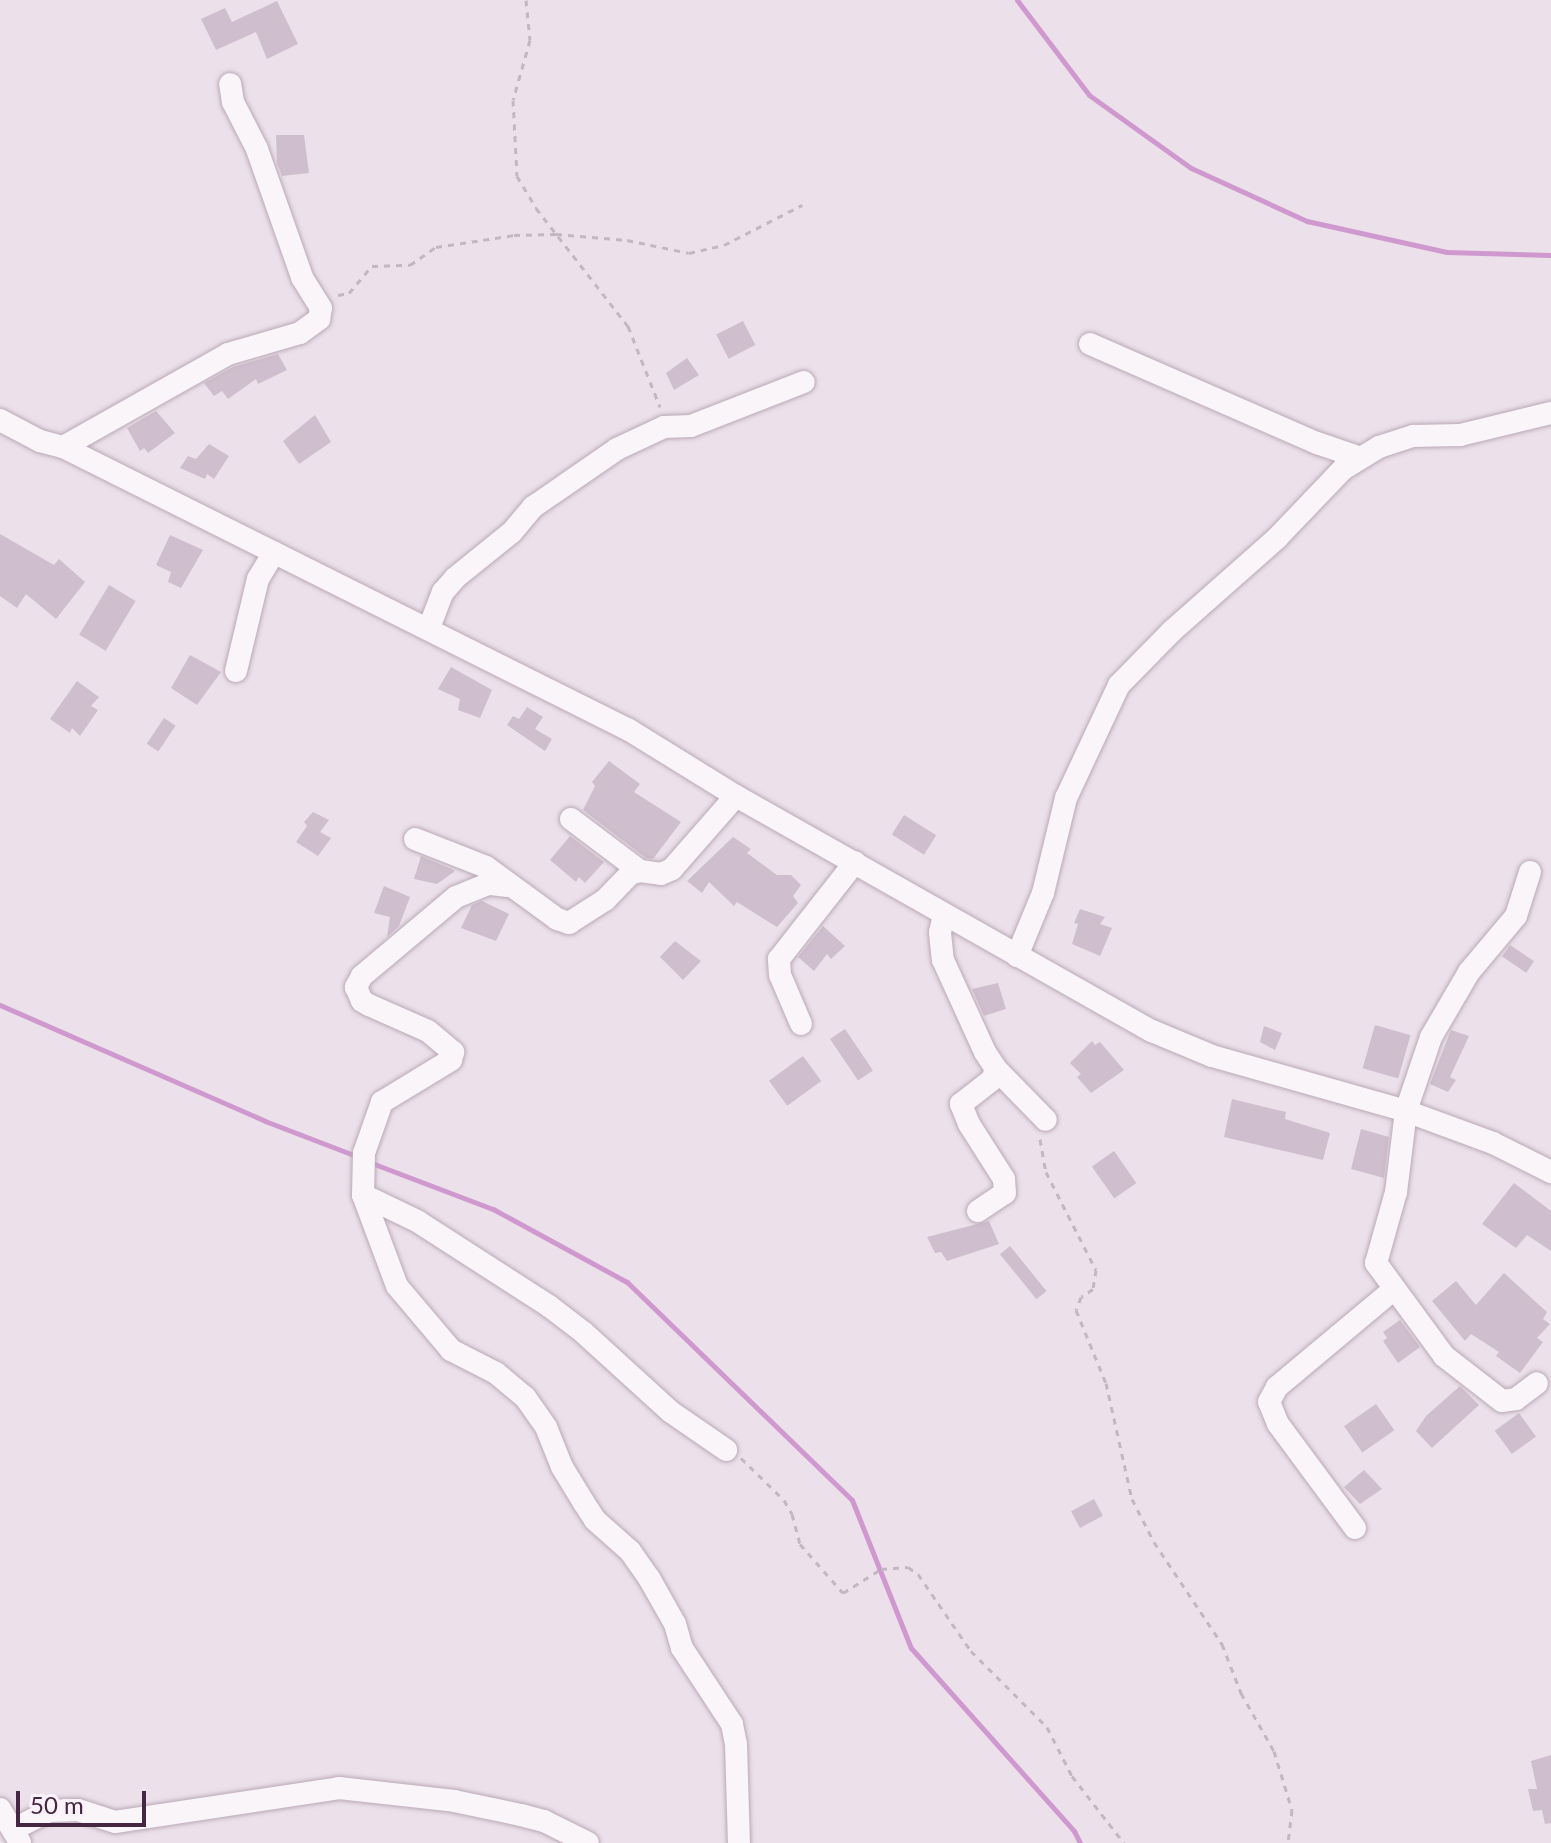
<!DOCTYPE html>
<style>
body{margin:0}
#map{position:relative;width:1551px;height:1843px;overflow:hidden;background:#ece1ea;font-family:Lato,sans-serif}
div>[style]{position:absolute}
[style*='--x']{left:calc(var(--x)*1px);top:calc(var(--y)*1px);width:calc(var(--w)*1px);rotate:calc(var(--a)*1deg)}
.stream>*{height:5px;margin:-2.5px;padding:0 2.5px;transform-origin:2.5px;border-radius:2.5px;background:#cf99cf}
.building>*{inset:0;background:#cfbecd;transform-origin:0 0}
.path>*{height:3px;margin-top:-1.5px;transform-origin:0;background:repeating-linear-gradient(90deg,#c3b7c2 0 6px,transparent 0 12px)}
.roads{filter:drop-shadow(0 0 2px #baa9b7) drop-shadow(0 0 2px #baa9b7)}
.minor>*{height:22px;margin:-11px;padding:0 11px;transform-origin:11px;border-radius:11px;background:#f9f5f9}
span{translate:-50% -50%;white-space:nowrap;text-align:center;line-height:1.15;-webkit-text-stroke:6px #f9f2f8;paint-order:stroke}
.scale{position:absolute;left:16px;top:1791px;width:130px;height:36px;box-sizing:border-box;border:4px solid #462741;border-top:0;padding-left:10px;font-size:24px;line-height:28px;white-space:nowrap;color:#462741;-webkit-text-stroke:6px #f9f2f8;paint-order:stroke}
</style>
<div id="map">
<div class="stream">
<div style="--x:1017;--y:0;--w:119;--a:52.8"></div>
<div style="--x:1089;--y:95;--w:125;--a:35.6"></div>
<div style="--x:1191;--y:168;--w:128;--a:24.6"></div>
<div style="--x:1307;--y:221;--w:143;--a:12.5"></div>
<div style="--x:1447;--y:252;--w:104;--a:1.7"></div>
<div style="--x:0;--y:1005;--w:289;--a:23.6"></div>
<div style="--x:265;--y:1121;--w:97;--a:21"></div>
<div style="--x:369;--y:1162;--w:133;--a:20.8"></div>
<div style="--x:493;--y:1209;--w:153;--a:28.6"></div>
<div style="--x:627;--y:1282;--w:313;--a:44.1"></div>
<div style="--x:852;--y:1500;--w:159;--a:68.3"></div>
<div style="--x:911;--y:1648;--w:245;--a:48.3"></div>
<div style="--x:1074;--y:1831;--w:13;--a:63"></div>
</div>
<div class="building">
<div style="clip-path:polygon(277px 1px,298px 44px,267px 59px,256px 32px,216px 50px,201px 19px,225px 8px,232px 22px)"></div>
<div style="clip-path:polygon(276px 135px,304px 135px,309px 173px,282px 176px,277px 163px)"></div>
<div style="left:743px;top:321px;width:27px;height:30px;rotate:63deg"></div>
<div style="clip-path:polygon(278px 354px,287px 370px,258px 384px,256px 379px,228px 399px,222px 391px,214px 396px,204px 383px,233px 367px)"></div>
<div style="clip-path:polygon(687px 358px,699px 375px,674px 390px,666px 373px)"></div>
<div style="clip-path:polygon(156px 411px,175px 433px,148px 453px,144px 448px,140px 451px,127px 428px)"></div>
<div style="clip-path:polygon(315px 415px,331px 442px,299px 464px,283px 441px)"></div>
<div style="clip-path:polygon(209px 444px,229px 456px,214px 479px,207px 474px,205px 479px,180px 468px,188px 456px,196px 459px)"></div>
<div style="clip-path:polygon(0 534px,54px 565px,59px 559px,85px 582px,56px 619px,26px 594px,17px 608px,0 596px)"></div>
<div style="clip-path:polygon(170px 535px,203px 550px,181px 588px,168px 582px,171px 572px,156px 565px)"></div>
<div style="left:109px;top:585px;width:31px;height:58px;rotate:31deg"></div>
<div style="clip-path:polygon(190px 655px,221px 672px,197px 705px,171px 688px)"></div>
<div style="clip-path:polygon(451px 667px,492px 690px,480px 718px,458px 710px,460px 699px,438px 689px)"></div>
<div style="clip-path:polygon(77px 681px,99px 697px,91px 706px,98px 710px,80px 736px,72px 728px,70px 733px,50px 719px)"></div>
<div style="clip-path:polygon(527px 707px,543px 717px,535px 729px,552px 739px,545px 751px,507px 725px,513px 716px,519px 719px)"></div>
<div style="left:164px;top:718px;width:14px;height:31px;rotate:34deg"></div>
<div style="clip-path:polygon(609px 761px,640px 784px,634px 792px,681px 822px,653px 859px,646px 858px,583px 810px,595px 786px,592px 782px)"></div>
<div style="clip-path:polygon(313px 812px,329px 820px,320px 832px,331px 838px,318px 856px,296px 842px,307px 826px,304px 822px)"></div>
<div style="left:904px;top:815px;width:38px;height:23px;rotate:32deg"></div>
<div style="clip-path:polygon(570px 836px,604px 862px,585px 883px,579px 877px,576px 882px,550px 860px)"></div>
<div style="clip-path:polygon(733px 837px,751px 849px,747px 853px,777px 875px,791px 875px,801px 885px,793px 896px,798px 903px,777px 927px,737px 902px,734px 906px,709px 882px,702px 893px,687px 881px)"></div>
<div style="clip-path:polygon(421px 856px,454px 870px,454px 872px,437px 884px,414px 879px)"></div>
<div style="clip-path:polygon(384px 886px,410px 897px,399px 926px,387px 937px,390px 917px,374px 913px)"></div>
<div style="clip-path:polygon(482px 901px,509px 914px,496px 941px,461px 928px,472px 905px)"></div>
<div style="clip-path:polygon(1080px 909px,1105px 917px,1100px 924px,1112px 928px,1100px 956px,1072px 944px,1078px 924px,1074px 923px)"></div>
<div style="clip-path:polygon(823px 926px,845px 946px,831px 959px,827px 954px,814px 971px,798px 957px)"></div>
<div style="clip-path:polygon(675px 941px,701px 961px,683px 980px,660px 957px)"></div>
<div style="left:1510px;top:945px;width:29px;height:14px;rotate:34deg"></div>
<div style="clip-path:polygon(998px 983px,1006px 1009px,984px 1016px,972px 989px)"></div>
<div style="left:1375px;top:1025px;width:37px;height:45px;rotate:16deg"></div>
<div style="clip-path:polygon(1264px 1026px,1282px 1033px,1275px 1050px,1260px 1042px)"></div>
<div style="left:845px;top:1029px;width:50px;height:18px;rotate:56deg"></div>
<div style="clip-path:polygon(1451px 1030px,1469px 1036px,1450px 1077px,1456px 1080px,1448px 1092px,1430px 1084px)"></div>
<div style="clip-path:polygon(1092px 1041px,1095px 1045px,1100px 1042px,1124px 1070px,1091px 1093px,1077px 1077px,1081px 1074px,1070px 1063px)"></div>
<div style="left:803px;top:1056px;width:31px;height:42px;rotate:54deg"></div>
<div style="clip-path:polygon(1232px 1099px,1286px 1112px,1285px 1119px,1330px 1133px,1323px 1160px,1224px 1137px)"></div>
<div style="clip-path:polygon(1361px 1129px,1389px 1137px,1384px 1178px,1351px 1169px)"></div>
<div style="left:1114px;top:1151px;width:39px;height:27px;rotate:55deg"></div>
<div style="clip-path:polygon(1514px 1183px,1551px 1211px,1551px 1251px,1527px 1235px,1516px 1248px,1482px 1224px)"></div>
<div style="clip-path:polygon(989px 1221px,999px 1244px,947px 1261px,941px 1252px,935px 1253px,927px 1237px)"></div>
<div style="left:1010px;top:1246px;width:58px;height:13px;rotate:51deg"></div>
<div style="clip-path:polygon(1504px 1273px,1547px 1312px,1543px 1319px,1550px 1324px,1537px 1338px,1543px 1342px,1520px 1373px,1496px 1356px,1499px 1352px,1471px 1334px,1465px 1341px,1432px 1301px,1456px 1281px,1476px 1305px)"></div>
<div style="clip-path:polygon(1400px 1320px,1420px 1347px,1398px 1363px,1383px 1341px,1387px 1338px,1383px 1332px)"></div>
<div style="clip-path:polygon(1460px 1386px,1479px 1405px,1432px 1448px,1416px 1431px,1426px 1416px)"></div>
<div style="left:1376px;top:1404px;width:32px;height:39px;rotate:55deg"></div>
<div style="left:1519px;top:1413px;width:29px;height:30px;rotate:54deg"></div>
<div style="clip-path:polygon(1364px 1470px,1382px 1489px,1360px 1504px,1344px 1487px)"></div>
<div style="left:1094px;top:1499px;width:19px;height:26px;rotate:62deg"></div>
<div style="clip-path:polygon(1551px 1755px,1551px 1823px,1545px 1824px,1542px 1810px,1533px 1811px,1528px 1789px,1537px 1789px,1531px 1761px)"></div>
</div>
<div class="path">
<div style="--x:526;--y:0;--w:40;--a:84.3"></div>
<div style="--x:530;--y:40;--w:62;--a:105.8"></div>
<div style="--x:513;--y:100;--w:76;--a:87"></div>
<div style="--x:517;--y:176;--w:37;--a:59"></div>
<div style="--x:536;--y:208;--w:150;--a:52.1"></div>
<div style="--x:628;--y:326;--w:87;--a:68.4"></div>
<div style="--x:338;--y:295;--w:11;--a:-10"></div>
<div style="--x:349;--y:293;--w:35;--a:-50"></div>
<div style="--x:372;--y:266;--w:38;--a:-2"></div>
<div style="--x:410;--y:265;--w:32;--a:-35"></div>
<div style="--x:436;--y:247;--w:79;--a:-8.7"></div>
<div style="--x:514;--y:235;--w:42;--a:-1.4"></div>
<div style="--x:556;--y:234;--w:71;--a:4.8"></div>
<div style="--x:627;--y:240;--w:63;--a:11.8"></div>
<div style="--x:689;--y:253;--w:36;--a:-13"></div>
<div style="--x:724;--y:245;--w:88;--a:-27.1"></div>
<div style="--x:1040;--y:1139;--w:34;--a:80"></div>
<div style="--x:1046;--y:1172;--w:110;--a:63"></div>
<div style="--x:1096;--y:1270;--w:19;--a:99"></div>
<div style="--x:1093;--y:1289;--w:14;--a:146"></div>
<div style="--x:1081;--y:1297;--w:14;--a:111"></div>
<div style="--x:1076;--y:1310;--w:79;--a:67.7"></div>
<div style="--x:1106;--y:1383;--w:119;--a:77.4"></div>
<div style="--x:1132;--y:1499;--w:48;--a:62.9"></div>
<div style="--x:1154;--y:1542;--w:123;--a:56.3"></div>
<div style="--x:1222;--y:1644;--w:53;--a:68.8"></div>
<div style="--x:1241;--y:1693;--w:67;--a:60.4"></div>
<div style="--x:1274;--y:1751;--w:62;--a:73"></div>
<div style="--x:1292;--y:1810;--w:33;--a:97"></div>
<div style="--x:741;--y:1458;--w:60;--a:44.3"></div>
<div style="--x:784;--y:1500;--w:16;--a:60"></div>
<div style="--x:792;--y:1514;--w:31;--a:75"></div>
<div style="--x:800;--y:1544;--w:65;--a:48.7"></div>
<div style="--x:843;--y:1593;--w:45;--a:-32.3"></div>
<div style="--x:881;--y:1569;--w:27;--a:-4"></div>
<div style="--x:908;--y:1567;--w:12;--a:35"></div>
<div style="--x:918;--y:1574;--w:93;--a:55.5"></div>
<div style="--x:971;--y:1651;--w:107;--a:45"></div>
<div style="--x:1047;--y:1727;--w:55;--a:63"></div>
<div style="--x:1072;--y:1776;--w:85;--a:52.2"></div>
</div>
<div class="roads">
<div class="minor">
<div style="--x:1090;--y:344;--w:248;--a:23.6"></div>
<div style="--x:1317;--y:443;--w:46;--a:18.8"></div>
<div style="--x:0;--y:420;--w:45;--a:27.7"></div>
<div style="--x:40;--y:441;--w:24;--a:15"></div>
<div style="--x:63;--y:447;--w:633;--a:26.57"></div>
<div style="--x:629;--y:730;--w:126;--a:31.7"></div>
<div style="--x:736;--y:796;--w:478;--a:29.5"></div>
<div style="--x:1152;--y:1031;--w:65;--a:22.6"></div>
<div style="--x:1212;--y:1056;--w:202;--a:15.8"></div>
<div style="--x:1406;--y:1111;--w:93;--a:20.2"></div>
<div style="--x:1493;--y:1143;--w:65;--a:26.6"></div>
<div style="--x:63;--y:447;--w:189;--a:-29.4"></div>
<div style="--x:228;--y:354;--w:75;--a:-16.3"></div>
<div style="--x:300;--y:333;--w:24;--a:-36"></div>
<div style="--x:319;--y:319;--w:11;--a:-80"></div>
<div style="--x:321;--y:308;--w:36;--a:-122"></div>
<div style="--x:302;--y:277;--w:136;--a:-109.4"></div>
<div style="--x:257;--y:149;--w:53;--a:-117.1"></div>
<div style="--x:233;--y:102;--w:18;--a:-99"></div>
<div style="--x:429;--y:628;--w:39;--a:-69"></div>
<div style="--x:443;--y:592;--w:18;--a:-49"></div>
<div style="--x:455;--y:578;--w:73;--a:-38.9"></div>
<div style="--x:512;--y:532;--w:33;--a:-50"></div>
<div style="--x:533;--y:507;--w:102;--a:-34.6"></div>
<div style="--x:617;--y:449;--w:52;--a:-25.1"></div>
<div style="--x:664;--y:427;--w:27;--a:-2"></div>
<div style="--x:691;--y:426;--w:121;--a:-21.3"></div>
<div style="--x:236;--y:671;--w:95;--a:-76.6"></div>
<div style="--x:258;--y:579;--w:31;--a:-59"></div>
<div style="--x:571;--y:819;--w:86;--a:37"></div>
<div style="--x:415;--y:839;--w:76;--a:21.5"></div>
<div style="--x:486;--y:867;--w:88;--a:36.2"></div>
<div style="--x:557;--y:919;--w:13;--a:18"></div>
<div style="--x:569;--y:923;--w:43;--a:-32.6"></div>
<div style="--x:605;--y:900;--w:36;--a:-46"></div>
<div style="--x:630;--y:874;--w:10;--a:-17"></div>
<div style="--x:640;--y:871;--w:21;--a:8"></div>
<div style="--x:661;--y:874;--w:12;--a:-24"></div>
<div style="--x:672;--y:869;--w:97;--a:-48.8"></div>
<div style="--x:1530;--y:872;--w:46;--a:107.7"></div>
<div style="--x:1516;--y:916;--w:73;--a:130"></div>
<div style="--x:1469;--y:972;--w:75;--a:120.3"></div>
<div style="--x:1431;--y:1037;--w:78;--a:108.7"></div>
<div style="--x:1406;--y:1111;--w:82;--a:97"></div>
<div style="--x:1396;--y:1192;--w:74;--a:105.7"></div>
<div style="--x:1376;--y:1263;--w:115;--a:53.8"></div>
<div style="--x:1444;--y:1356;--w:73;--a:37.8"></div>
<div style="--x:1502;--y:1401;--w:14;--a:-8"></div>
<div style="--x:1516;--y:1399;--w:26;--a:-37"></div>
<div style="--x:508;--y:886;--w:20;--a:-174"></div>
<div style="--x:488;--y:884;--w:35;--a:158"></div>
<div style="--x:456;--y:897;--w:123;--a:140"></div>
<div style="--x:362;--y:976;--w:13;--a:119"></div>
<div style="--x:356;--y:987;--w:15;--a:67"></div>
<div style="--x:362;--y:1001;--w:8;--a:30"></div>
<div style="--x:369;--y:1005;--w:64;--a:23.8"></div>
<div style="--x:428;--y:1031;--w:33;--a:40"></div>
<div style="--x:453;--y:1052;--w:8;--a:104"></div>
<div style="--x:451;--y:1060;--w:81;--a:148.7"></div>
<div style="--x:382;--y:1102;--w:54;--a:109.4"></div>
<div style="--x:364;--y:1153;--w:42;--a:91.4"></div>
<div style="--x:363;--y:1195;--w:97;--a:69.5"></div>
<div style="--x:397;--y:1286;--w:84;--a:49.8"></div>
<div style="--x:451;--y:1350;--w:51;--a:27.1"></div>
<div style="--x:496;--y:1373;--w:38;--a:40"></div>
<div style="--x:525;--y:1397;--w:37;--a:55"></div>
<div style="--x:546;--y:1427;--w:43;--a:68.2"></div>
<div style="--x:562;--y:1467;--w:42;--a:58.6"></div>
<div style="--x:584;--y:1503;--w:20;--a:57"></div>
<div style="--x:595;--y:1520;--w:47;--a:41.5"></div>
<div style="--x:630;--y:1551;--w:33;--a:55"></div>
<div style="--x:649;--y:1578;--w:53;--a:60.5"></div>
<div style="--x:675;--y:1624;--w:25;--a:74"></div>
<div style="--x:682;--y:1648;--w:91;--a:56.7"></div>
<div style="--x:732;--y:1724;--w:20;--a:79"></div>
<div style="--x:736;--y:1744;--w:99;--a:88.3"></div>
<div style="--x:944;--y:915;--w:18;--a:103"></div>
<div style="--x:940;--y:933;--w:27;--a:84"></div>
<div style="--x:943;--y:960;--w:101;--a:65.5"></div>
<div style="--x:985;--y:1052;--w:20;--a:57"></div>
<div style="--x:996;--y:1069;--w:71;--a:45.6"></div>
<div style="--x:1017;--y:956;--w:68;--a:-67.6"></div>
<div style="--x:1043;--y:893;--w:98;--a:-76.4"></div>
<div style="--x:1066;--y:798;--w:125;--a:-64.9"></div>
<div style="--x:1119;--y:685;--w:76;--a:-45.5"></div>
<div style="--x:1172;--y:631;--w:140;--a:-41.5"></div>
<div style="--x:1277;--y:538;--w:95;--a:-46.3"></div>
<div style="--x:1343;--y:469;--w:42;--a:-31.4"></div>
<div style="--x:1379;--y:447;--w:36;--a:-18"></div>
<div style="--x:1413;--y:436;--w:47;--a:-1.2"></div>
<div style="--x:1460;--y:435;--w:94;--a:-13.6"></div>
<div style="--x:801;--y:1024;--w:53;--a:-113.2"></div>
<div style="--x:780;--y:975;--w:16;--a:-94"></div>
<div style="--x:779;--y:959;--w:123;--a:-51.9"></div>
<div style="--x:363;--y:1195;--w:60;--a:25.7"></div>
<div style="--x:417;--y:1221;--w:157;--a:32.8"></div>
<div style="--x:549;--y:1306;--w:43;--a:37.4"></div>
<div style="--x:583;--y:1332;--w:119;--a:42.3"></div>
<div style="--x:671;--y:1412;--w:67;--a:34.6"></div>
<div style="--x:978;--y:1211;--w:32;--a:-34"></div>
<div style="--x:1005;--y:1193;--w:14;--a:-94"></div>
<div style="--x:1004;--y:1179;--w:65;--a:-122.5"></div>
<div style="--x:969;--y:1124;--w:22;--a:-112"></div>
<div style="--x:961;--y:1104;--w:39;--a:-38"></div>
<div style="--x:992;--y:1080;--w:12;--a:-70"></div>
<div style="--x:1355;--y:1528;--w:129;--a:-126.5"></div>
<div style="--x:1278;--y:1424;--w:24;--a:-112"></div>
<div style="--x:1269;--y:1402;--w:17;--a:-62"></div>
<div style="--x:1277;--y:1387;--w:153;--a:-39.9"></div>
<div style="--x:0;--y:1809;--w:39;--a:59"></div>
<div style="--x:14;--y:1829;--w:39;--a:-27"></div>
<div style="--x:49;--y:1811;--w:29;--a:-2"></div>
<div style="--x:78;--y:1810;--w:39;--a:18"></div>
<div style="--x:115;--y:1822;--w:227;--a:-8.6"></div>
<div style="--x:339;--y:1788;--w:116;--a:6.4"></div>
<div style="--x:454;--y:1801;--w:68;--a:11.8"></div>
<div style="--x:521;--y:1815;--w:24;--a:15"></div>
<div style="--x:544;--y:1821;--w:49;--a:26.6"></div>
</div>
</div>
<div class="scale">50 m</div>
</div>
